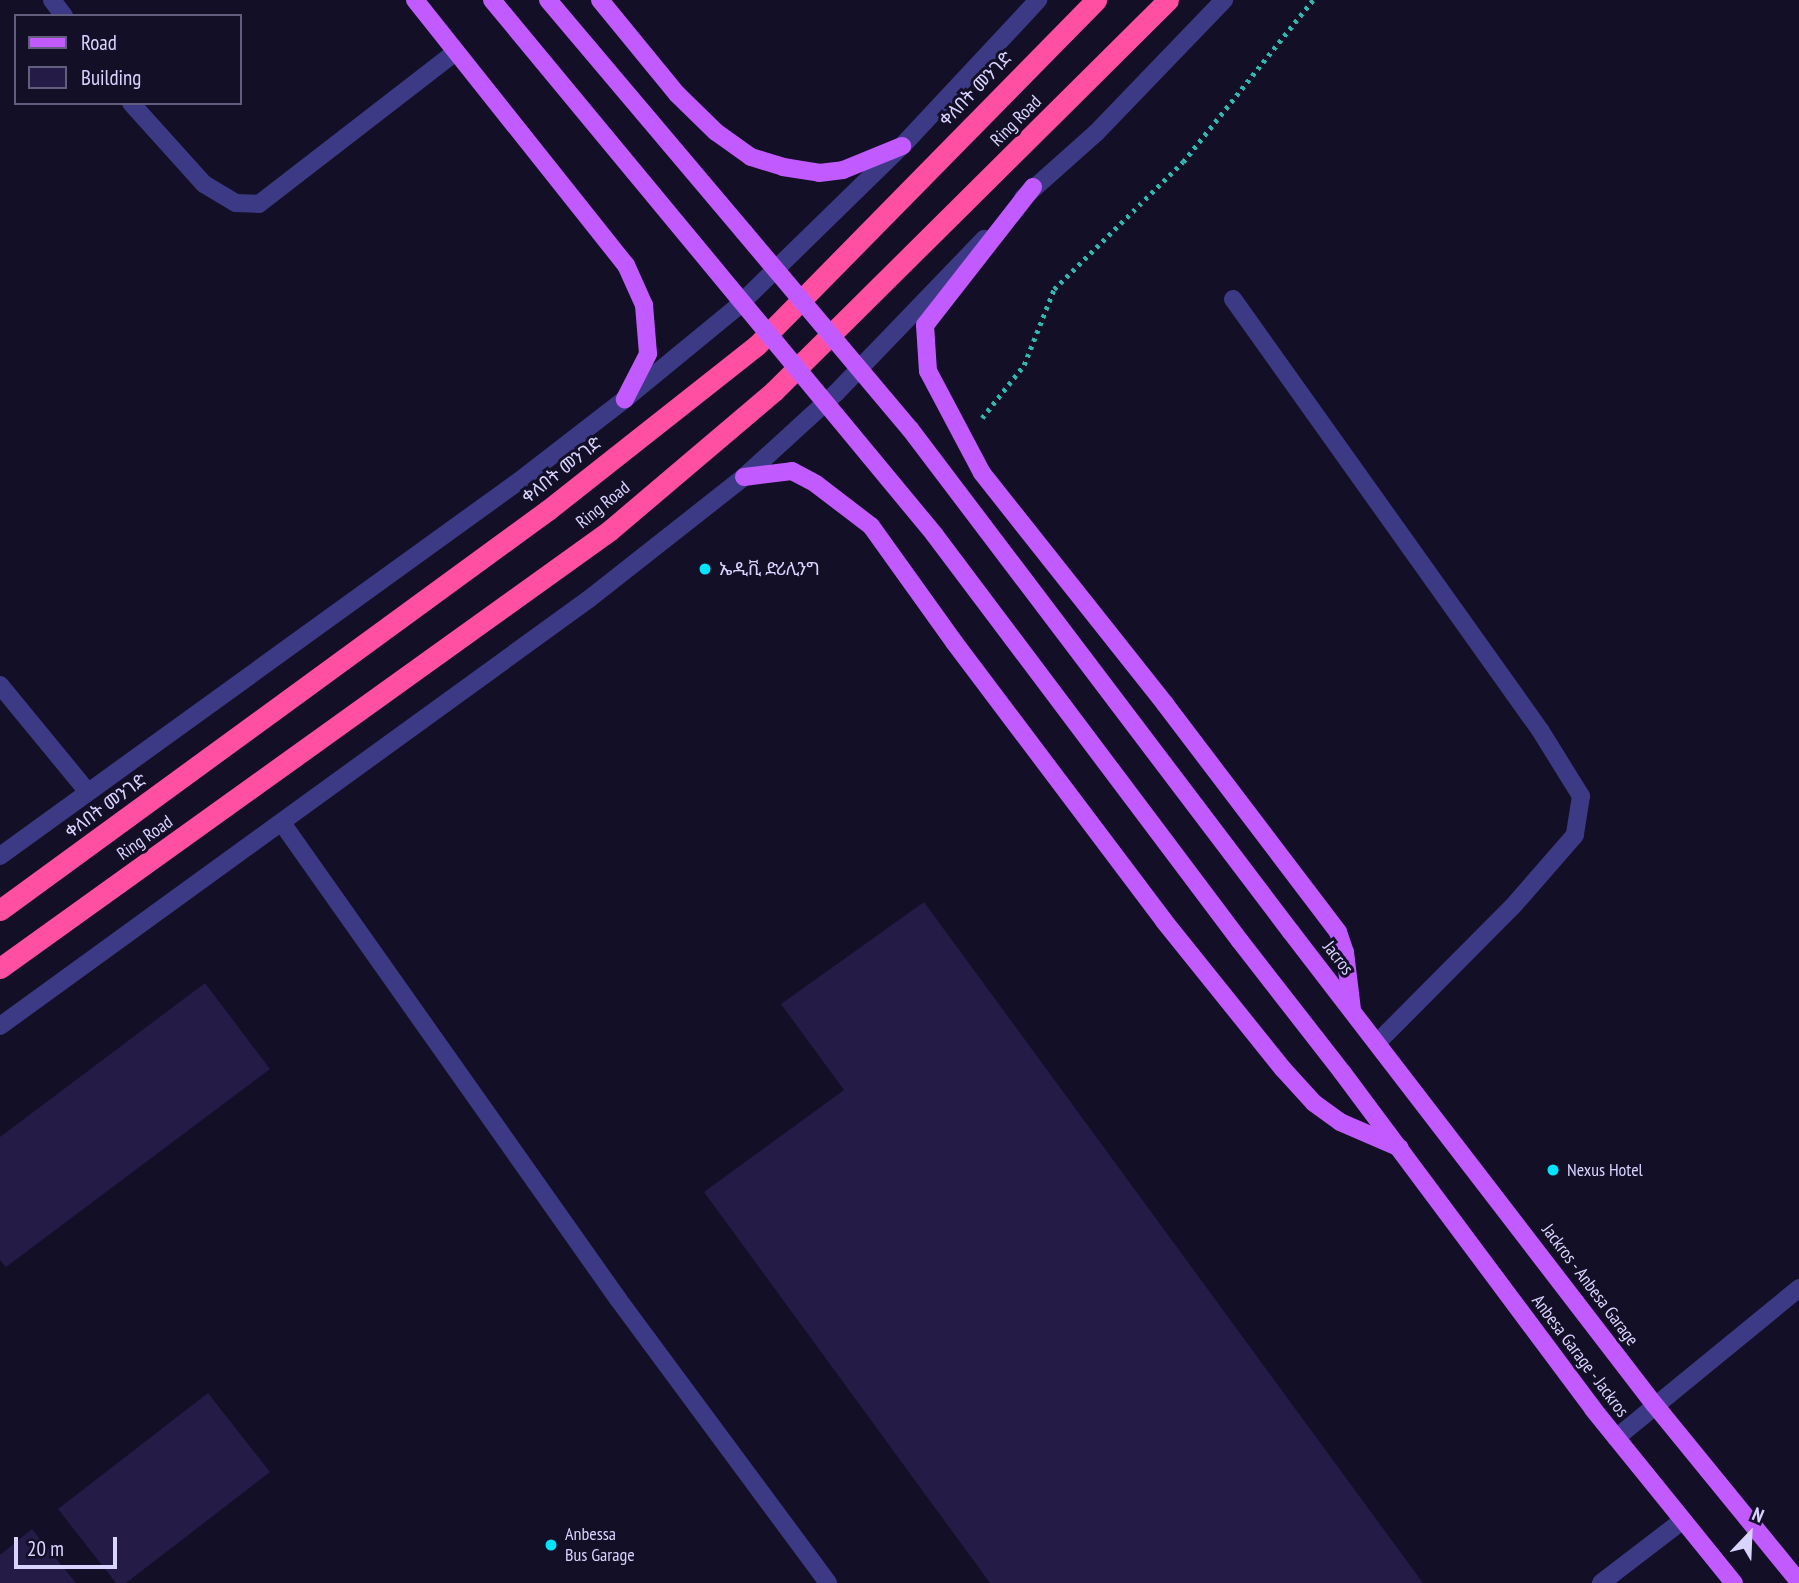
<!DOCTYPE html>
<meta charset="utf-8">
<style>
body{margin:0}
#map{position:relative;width:1799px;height:1583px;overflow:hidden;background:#130f26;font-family:"PT Sans Narrow","Noto Sans Ethiopic",sans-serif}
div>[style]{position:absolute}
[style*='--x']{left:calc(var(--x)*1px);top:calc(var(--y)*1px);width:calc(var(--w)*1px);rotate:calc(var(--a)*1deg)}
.building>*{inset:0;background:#241b47}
.path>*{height:4.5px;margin-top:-2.25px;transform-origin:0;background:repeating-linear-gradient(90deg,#2fb8b0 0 3.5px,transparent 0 8.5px)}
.minor>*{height:18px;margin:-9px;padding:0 9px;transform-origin:9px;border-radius:9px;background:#3d3a85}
.major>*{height:18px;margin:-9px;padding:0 9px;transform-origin:9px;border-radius:9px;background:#c25bff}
.highway>*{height:21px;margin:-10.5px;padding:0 10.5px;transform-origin:10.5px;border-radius:10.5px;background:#ff4fa3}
.major-bridge>*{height:18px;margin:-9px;padding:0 9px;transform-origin:9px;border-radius:9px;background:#c25bff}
.dots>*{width:19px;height:19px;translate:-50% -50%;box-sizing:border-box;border:4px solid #130f26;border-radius:50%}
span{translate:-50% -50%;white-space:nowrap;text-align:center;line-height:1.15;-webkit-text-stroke:6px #130f26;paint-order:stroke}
.street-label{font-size:18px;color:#d9d4ff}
.poi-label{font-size:18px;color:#d9d4ff}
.left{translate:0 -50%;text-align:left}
.legend{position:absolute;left:14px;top:14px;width:228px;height:91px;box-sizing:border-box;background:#130f26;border:2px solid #625e7d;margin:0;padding:9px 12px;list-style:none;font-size:21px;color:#d9d4ff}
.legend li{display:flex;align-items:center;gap:14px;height:35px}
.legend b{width:35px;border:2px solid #625e7d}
.north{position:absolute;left:1715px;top:1499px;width:70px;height:70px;-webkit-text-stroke:5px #130f26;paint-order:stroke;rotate:23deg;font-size:19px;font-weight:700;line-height:28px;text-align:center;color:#d9d4ff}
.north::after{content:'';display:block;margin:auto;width:24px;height:32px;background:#d9d4ff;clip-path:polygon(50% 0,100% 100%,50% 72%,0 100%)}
.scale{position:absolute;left:14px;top:1537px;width:103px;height:32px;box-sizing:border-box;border:4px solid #d9d4ff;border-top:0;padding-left:9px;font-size:21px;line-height:24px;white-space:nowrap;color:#d9d4ff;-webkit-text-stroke:5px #130f26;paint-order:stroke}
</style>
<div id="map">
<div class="building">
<div style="clip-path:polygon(924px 902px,1423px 1583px,990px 1583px,704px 1192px,844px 1090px,781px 1004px)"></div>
<div style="clip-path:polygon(205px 983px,270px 1069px,6px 1267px,0 1260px,0 1137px)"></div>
<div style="clip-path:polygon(208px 1393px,270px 1472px,126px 1583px,116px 1583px,58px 1509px)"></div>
<div style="clip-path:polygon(32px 1529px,76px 1583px,0 1583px,0 1555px)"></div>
</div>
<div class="path">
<div style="--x:982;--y:418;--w:68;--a:-51.6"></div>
<div style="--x:1024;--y:365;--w:82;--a:-68.5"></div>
<div style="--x:1054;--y:289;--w:181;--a:-44.6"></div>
<div style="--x:1183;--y:162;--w:208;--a:-51.3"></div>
</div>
<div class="minor">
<div style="--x:52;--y:0;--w:20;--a:53"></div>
<div style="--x:131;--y:103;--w:109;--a:48"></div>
<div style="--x:204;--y:184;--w:37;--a:31"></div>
<div style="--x:236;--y:203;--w:23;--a:2"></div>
<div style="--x:259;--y:204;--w:249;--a:-37.7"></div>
<div style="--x:1023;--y:198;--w:98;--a:-41.7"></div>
<div style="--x:1096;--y:133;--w:185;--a:-46.1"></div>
<div style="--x:1233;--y:299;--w:529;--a:54.54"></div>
<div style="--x:1540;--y:730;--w:78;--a:58.2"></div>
<div style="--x:1581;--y:796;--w:39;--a:99"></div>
<div style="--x:1575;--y:835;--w:94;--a:131.1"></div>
<div style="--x:1513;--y:906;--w:193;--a:134.8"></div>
<div style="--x:0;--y:685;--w:137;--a:50.6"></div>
<div style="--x:282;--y:823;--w:583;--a:54.78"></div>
<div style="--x:618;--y:1299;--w:353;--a:53.5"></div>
<div style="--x:0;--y:856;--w:640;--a:-35.85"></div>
<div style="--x:519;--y:481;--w:134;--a:-37.7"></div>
<div style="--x:625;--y:399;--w:145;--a:-39.4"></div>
<div style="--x:737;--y:307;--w:231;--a:-44.3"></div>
<div style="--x:902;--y:146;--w:200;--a:-47"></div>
<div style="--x:0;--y:1026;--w:727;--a:-35.94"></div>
<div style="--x:589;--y:599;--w:197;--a:-38.2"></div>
<div style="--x:744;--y:477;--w:125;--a:-42.4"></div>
<div style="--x:836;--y:393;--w:214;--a:-46.1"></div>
<div style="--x:1616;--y:1438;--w:237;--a:-39.3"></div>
<div style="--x:1601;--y:1583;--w:103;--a:-37.5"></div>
</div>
<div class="major">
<div style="--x:415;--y:0;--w:339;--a:51.5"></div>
<div style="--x:626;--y:265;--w:44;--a:65.8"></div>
<div style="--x:644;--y:305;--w:49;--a:85.3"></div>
<div style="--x:648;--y:354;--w:51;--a:117.1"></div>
<div style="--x:548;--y:0;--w:304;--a:49.8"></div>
<div style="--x:600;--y:0;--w:122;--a:50.7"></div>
<div style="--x:677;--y:94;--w:54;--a:44.3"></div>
<div style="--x:716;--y:132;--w:43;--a:35.5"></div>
<div style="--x:751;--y:157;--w:34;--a:17"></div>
<div style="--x:783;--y:167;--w:36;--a:9"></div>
<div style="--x:819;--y:173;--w:24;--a:-7"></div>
<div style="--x:843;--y:170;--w:64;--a:-22.1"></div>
<div style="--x:1033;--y:187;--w:175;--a:128"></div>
<div style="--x:925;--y:325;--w:46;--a:86.3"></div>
<div style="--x:928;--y:371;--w:115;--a:62.1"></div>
<div style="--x:982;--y:473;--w:295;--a:51.6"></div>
<div style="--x:1165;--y:704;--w:286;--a:52.8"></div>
<div style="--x:1338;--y:932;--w:21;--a:71"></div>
<div style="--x:1345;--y:952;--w:58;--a:83.1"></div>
<div style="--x:744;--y:477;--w:48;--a:-7.1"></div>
<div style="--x:792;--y:471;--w:27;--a:28"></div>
<div style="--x:816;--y:484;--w:69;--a:37.4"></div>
<div style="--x:871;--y:526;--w:143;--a:54.4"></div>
<div style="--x:954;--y:642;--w:349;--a:53"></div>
<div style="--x:1164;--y:921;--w:190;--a:51.2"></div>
<div style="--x:1283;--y:1069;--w:46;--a:47.6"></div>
<div style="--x:1314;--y:1103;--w:32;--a:36"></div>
<div style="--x:1340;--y:1122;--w:65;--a:23.4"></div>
<div style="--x:1291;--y:932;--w:595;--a:52.44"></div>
<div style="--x:1654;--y:1404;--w:230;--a:50.8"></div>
<div style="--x:1342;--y:1072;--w:420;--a:53.3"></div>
<div style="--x:1593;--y:1409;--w:224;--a:51"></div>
</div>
<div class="highway">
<div style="--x:0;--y:910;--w:678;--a:-36.13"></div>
<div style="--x:548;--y:510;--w:266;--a:-38.3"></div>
<div style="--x:757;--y:345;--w:484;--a:-45.5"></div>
<div style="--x:0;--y:968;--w:750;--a:-35.66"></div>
<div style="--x:609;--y:531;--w:216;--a:-40.3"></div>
<div style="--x:774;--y:391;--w:555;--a:-44.78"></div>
</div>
<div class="major-bridge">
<div style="--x:492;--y:0;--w:693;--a:50.38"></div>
<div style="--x:934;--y:534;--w:509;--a:53.06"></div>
<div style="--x:1240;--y:941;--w:166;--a:52.1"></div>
<div style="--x:744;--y:232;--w:258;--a:49.9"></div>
<div style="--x:910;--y:429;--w:631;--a:52.86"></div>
</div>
<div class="dots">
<div style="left:705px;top:569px;background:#00e5ff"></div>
<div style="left:1553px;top:1170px;background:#00e5ff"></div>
<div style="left:551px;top:1545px;background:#00e5ff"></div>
</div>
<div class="street-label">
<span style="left:976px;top:89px;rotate:-46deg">ቀለበት መንገድ</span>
<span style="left:1016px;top:121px;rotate:-45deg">Ring Road</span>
<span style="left:562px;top:470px;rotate:-38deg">ቀለበት መንገድ</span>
<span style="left:603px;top:505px;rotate:-39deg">Ring Road</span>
<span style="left:106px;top:806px;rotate:-36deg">ቀለበት መንገድ</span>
<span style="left:145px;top:838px;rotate:-35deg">Ring Road</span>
<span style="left:1338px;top:958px;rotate:52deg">Jacros</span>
<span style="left:1590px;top:1285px;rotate:53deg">Jackros - Anbesa Garage</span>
<span style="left:1580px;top:1356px;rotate:53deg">Anbesa Garage - Jackros</span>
</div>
<div class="poi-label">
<span class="left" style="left:719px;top:569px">ኤዲቪ ድሪሊንግ</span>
<span class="left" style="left:1567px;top:1170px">Nexus Hotel</span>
<span class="left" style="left:565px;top:1545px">Anbessa<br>Bus Garage</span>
</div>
<ul class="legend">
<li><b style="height:9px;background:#c25bff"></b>Road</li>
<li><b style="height:19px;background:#241b47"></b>Building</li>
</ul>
<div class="north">N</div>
<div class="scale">20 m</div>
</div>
